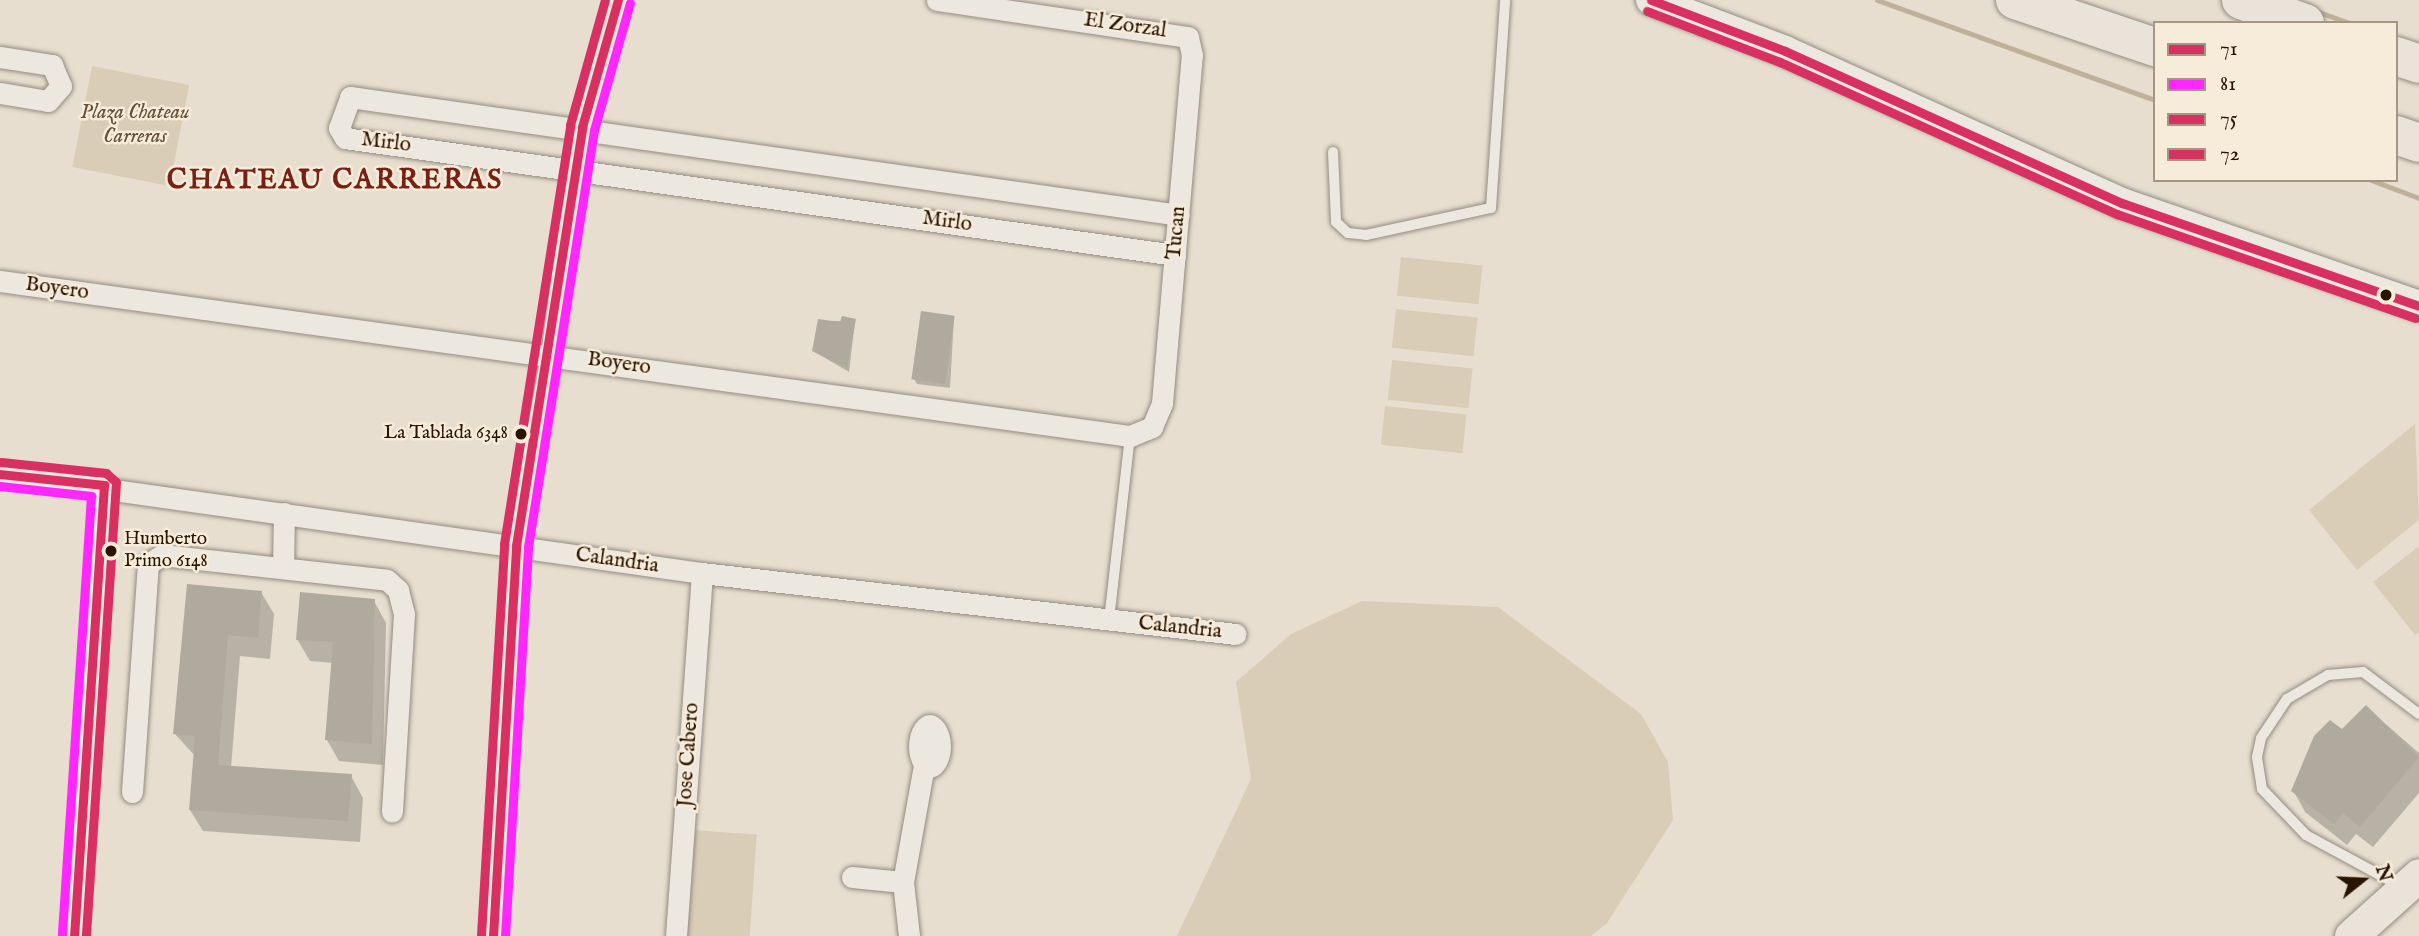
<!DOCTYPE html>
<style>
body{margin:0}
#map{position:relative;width:2419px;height:936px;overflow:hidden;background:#e7decf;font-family:"IM FELL English",serif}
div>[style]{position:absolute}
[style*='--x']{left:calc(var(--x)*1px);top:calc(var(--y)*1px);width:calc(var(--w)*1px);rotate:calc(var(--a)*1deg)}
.green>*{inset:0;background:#dacdb7;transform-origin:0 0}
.shadow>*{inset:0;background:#0003}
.stream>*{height:5px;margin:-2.5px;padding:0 2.5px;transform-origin:2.5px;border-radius:2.5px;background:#beb099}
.building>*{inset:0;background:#b0a99e;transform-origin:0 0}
.roads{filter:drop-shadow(0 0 2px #938b80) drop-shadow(0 0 2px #938b80)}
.lane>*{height:10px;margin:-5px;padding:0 5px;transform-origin:5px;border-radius:5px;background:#ece7df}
.street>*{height:21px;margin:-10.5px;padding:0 10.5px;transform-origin:10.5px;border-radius:10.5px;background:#ece7df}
.street>.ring{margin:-10.5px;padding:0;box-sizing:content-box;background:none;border:21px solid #ece7df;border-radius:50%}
.secondary>*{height:30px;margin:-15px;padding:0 15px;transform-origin:15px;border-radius:15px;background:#ece7df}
.primary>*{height:33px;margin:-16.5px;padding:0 16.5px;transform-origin:16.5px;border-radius:16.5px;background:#e9e3da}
.highway>*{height:38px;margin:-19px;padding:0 19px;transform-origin:19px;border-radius:19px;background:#e9e3da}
.bus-1>*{height:9px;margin:-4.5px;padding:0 4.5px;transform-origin:4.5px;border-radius:4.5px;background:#d93062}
.bus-2>*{height:9px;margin:-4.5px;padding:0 4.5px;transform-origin:4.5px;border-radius:4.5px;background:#fe27ff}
.bus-3>*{height:9px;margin:-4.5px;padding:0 4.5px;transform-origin:4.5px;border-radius:4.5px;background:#d93062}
.bus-4>*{height:9px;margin:-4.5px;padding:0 4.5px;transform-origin:4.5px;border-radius:4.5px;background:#d93062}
.dots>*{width:19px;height:19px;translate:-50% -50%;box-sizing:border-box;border:4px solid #f6ecd9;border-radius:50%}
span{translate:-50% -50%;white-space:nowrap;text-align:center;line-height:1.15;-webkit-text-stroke:5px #f6ecd9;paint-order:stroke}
.bus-label{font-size:19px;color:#291401}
.right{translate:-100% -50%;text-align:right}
.left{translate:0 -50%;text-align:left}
.street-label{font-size:21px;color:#291401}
.park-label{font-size:21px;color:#63503a;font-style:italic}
.district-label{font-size:28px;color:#7a1f14;font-weight:700;letter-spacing:2px}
.legend{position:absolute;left:2153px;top:21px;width:245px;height:161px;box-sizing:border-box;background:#f6ecd9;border:2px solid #a49683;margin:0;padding:9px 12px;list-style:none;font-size:21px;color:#291401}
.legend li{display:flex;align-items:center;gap:14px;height:35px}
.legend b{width:35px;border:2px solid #a49683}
.north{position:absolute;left:2328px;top:845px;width:70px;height:70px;-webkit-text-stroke:5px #f6ecd9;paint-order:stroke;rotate:72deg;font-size:19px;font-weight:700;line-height:28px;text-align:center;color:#291401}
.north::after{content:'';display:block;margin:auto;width:24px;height:32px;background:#291401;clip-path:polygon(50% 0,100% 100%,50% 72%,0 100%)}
</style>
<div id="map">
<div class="green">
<div style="left:92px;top:66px;width:99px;height:103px;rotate:11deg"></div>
<div style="left:1401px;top:257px;width:82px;height:39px;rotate:6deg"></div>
<div style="left:1396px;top:309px;width:82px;height:39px;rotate:6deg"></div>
<div style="left:1392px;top:360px;width:81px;height:40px;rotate:6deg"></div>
<div style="left:1385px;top:406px;width:82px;height:39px;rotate:6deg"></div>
<div style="clip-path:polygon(2415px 424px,2419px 520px,2357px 570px,2309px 510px)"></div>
<div style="clip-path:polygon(2419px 546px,2419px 632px,2415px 635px,2373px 582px)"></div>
<div style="clip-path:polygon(1362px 601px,1498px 607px,1641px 714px,1668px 762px,1673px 820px,1607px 923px,1591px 936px,1177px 936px,1251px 779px,1236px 682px,1291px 634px)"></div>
<div style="left:691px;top:830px;width:66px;height:106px;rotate:4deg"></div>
</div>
<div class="shadow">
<div style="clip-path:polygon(954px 318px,950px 388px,917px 384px,914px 379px)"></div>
<div style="clip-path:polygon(819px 321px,855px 321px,849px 372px,813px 351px)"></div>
<div style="clip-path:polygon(189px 586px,261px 592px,274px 614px,270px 659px,240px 656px,231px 768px,351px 776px,363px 798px,360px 842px,203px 831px,190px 810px,195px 756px,175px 734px)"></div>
<div style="clip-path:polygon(374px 601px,386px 623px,383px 765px,339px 761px,327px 740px,333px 663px,310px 661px,297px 639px)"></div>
<div style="clip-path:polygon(2366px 707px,2419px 753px,2419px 793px,2373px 847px,2356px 834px,2347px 845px,2305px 812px,2293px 790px)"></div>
</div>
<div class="stream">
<div style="--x:1877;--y:0;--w:295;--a:19.8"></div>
<div style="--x:2316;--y:11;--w:35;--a:20"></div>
<div style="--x:2371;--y:180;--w:51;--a:20.6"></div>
</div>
<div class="building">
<div style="left:921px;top:311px;width:34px;height:69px;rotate:8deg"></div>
<div style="clip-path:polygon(842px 316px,856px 319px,847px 368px,812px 351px,818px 319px,840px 322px)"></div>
<div style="clip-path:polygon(187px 584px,262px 591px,258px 638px,228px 635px,218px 765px,352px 774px,348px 821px,189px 810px,195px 736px,173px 734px)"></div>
<div style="clip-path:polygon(300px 592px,375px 599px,372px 744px,325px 740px,333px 642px,296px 640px)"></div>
<div style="clip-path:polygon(2366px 705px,2419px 757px,2360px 827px,2343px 813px,2334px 824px,2291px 791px,2314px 736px,2330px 720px,2342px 729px)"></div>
</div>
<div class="roads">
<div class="lane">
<div style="--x:1333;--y:152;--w:70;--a:87.5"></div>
<div style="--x:1336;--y:222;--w:16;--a:43"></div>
<div style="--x:1348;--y:233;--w:18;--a:6"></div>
<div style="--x:1366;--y:235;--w:128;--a:-12.2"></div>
<div style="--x:1491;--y:208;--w:208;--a:-86.1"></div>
<div style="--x:1109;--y:620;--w:185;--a:-83.5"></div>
<div style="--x:2402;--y:887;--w:109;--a:-151.6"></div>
<div style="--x:2306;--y:835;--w:64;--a:-133.7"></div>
<div style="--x:2262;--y:789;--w:32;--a:-99"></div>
<div style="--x:2257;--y:757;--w:19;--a:-78"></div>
<div style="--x:2261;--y:738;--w:47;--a:-56.3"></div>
<div style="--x:2287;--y:699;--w:48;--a:-30.3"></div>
<div style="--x:2328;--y:675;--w:35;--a:-5"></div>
<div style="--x:2363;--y:672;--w:70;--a:36.9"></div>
</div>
<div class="street">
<div style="--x:0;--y:57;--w:53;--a:8.7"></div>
<div style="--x:52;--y:65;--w:23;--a:67"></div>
<div style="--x:61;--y:86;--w:20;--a:131"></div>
<div style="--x:48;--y:101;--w:49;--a:-170.5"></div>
<div style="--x:1175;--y:255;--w:838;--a:-171.98"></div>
<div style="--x:345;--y:138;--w:12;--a:-121"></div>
<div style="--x:339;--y:128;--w:33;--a:-70"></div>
<div style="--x:350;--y:97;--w:837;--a:8.1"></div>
<div style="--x:0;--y:281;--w:1141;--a:7.81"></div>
<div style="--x:1130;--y:436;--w:24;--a:-22"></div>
<div style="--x:1152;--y:427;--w:26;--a:-67"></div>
<div style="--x:1162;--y:403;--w:349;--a:-85.1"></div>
<div style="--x:1192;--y:55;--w:18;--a:-103"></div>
<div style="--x:1188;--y:37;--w:254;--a:-171.6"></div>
<div style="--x:0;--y:474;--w:709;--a:8.03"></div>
<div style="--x:702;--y:573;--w:537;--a:6.52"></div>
<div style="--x:283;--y:568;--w:55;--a:-89"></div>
<div class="ring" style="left:919px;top:725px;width:-3px;height:-3px"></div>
<div style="--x:132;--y:792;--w:229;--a:-86"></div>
<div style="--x:148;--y:564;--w:17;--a:-33"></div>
<div style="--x:162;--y:555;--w:226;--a:6.3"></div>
<div style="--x:387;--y:580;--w:15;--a:42"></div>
<div style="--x:398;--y:590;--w:25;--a:76"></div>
<div style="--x:404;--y:614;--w:198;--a:93.5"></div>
<div style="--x:852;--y:877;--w:51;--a:5.6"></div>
<div style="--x:74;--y:936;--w:452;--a:-86.2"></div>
<div style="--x:493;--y:936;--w:391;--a:-86.6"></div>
<div style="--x:516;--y:546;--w:194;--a:-79.6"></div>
<div style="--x:551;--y:355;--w:230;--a:-82.3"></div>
<div style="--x:582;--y:127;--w:132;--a:-74.2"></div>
<div style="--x:676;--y:936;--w:364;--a:-85.9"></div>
<div style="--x:909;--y:936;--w:54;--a:-96.3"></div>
<div style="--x:903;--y:882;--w:141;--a:-79.8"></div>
</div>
<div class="secondary">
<div style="--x:1651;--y:0;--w:143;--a:20.8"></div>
<div style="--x:1785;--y:51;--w:370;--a:24.3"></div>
<div style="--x:2122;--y:203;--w:314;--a:19.1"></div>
</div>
<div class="primary">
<div style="--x:2351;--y:936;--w:91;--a:-41.9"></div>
</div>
<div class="highway">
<div style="--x:2015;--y:0;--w:148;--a:18.6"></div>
<div style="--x:2241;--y:0;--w:68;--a:19.8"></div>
<div style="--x:2396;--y:56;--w:24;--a:19"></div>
<div style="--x:2396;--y:135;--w:24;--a:19"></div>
</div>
</div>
<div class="bus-1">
<div style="--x:1651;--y:0;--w:143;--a:20.8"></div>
<div style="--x:1785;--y:51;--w:370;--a:24.3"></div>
<div style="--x:2122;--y:203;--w:314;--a:19.1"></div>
<div style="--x:0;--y:474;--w:105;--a:6"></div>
<div style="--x:104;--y:485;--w:452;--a:93.8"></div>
<div style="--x:493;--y:936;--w:391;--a:-86.6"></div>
<div style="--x:516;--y:546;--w:424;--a:-81"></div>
<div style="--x:582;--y:127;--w:132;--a:-74.2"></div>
</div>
<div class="bus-2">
<div style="--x:0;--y:486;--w:92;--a:6.3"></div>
<div style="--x:91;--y:496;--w:440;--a:93.8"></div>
<div style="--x:505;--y:936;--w:390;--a:-86.6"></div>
<div style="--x:528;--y:547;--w:422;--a:-81"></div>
<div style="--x:594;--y:130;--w:132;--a:-74.2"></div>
</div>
<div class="bus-3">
<div style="--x:1;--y:462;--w:106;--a:6"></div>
<div style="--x:106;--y:473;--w:13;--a:42"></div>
<div style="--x:116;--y:482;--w:455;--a:93.8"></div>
<div style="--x:481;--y:935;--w:392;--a:-86.6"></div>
<div style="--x:504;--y:544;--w:424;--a:-81"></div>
<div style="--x:570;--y:125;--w:130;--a:-74.4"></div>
</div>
<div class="bus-4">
<div style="--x:1647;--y:11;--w:142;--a:21"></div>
<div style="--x:1780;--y:62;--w:370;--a:24.3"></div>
<div style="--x:2117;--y:214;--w:316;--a:19.2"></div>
</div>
<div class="dots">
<div style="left:2386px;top:295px;background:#291401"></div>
<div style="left:521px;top:434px;background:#291401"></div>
<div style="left:111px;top:551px;background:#291401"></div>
</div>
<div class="bus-label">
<span class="right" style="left:508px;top:434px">La Tablada 6348</span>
<span class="left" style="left:124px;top:551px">Humberto<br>Primo 6148</span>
</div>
<div class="street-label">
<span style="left:1125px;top:26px;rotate:8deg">El Zorzal</span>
<span style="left:386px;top:143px;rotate:7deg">Mirlo</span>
<span style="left:947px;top:222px;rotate:8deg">Mirlo</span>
<span style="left:1177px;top:233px;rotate:-85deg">Tucan</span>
<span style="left:57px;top:289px;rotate:8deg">Boyero</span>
<span style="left:619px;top:364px;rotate:8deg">Boyero</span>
<span style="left:617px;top:561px;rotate:8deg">Calandria</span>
<span style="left:1180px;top:628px;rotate:6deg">Calandria</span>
<span style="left:689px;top:755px;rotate:-86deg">Jose Cabero</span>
</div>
<div class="park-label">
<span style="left:135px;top:125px">Plaza Chateau<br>Carreras</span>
</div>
<div class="district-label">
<span style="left:335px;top:181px">CHATEAU CARRERAS</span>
</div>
<ul class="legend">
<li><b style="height:9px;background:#d93062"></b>71</li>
<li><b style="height:9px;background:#fe27ff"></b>81</li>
<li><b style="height:9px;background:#d93062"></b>75</li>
<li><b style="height:9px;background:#d93062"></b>72</li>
</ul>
<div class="north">N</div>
</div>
